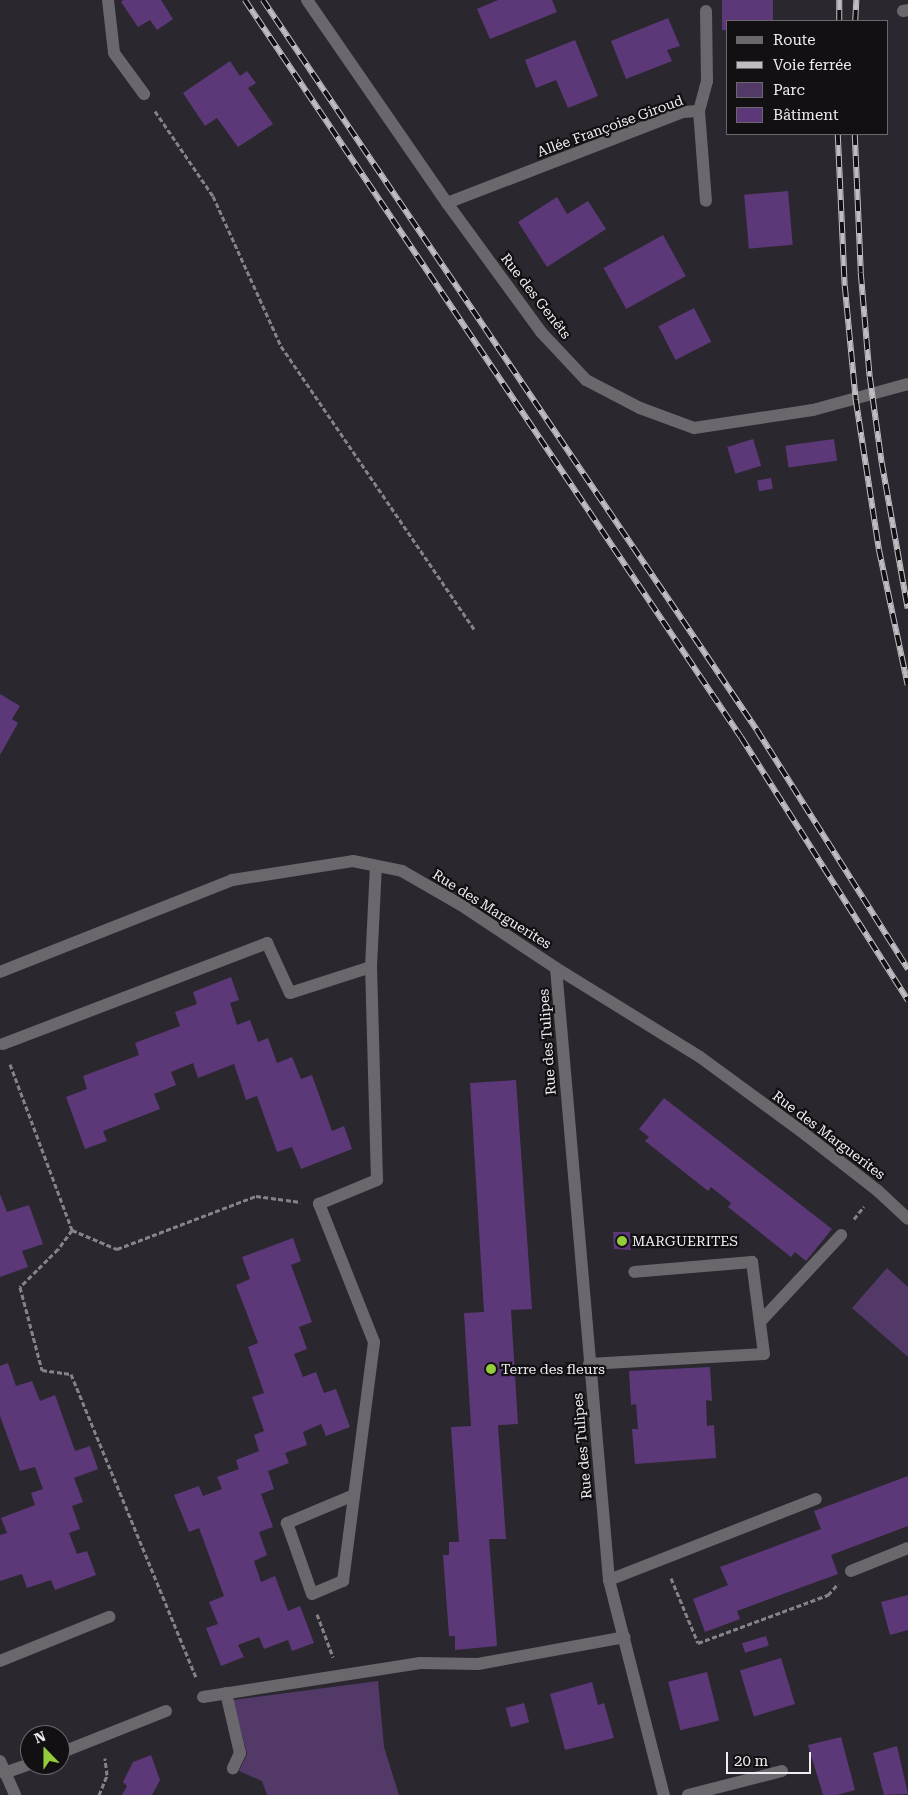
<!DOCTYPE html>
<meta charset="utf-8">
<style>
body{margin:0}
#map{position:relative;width:908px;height:1795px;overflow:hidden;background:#2a272e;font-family:"Roboto Serif",serif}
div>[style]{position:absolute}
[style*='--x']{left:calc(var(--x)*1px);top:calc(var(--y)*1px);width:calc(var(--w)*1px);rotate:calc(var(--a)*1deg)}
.green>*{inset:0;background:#533968}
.building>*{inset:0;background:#5c3878;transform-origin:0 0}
.path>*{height:3px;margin-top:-1.5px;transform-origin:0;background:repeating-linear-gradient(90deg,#858388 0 5px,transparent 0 7.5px)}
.minor>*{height:12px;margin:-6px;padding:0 6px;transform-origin:6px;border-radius:6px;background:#6a686c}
.rail>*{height:5.5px;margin-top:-2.75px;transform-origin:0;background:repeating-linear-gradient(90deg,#121013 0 11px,#c0bdc2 0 22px);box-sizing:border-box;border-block:1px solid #c0bdc2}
.dots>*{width:14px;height:14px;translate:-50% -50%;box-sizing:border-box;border:2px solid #121013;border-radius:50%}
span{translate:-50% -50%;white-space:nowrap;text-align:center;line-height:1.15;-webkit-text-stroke:4.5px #121013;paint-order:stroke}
.street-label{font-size:14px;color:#efedf1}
.poi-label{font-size:14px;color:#efedf1}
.left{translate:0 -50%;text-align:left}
.legend{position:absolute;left:726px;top:20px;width:162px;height:115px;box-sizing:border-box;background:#121013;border:1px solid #6a686c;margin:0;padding:6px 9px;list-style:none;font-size:15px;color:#efedf1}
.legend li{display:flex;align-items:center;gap:10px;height:25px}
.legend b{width:25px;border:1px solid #6a686c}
.north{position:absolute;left:20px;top:1725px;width:50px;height:50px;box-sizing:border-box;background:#121013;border:1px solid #6a686c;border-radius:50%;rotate:338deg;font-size:14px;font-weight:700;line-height:20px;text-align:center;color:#efedf1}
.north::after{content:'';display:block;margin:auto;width:18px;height:22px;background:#94cc3c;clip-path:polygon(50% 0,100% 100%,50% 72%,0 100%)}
.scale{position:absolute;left:726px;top:1752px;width:85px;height:22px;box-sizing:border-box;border:2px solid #efedf1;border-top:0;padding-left:6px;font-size:15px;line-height:18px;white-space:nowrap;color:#efedf1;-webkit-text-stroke:4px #121013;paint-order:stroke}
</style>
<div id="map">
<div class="green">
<div style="clip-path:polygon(887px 1268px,908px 1287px,908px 1357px,852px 1308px)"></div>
<div style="clip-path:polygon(378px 1681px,384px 1747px,399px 1795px,267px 1795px,262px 1781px,239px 1771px,247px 1754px,233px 1700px)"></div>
</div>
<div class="building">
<div style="clip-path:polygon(123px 0,161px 0,173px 19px,157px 30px,150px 20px,138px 27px,121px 2px)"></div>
<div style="clip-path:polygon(498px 0,552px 0,557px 12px,490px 39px,477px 9px)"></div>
<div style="clip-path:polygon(722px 0,773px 0,773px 21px,727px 21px,727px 30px,722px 30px)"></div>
<div style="clip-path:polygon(668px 18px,680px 46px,667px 50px,672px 61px,626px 79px,611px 41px)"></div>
<div style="clip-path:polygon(575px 40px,598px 96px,568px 108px,556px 80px,536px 88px,525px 60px)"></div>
<div style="clip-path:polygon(230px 61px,240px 76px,247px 71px,256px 83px,248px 88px,273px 124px,238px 147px,217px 118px,205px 126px,183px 93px)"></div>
<div style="left:788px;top:191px;width:54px;height:44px;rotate:85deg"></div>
<div style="clip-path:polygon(557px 197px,567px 214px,588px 201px,606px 229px,547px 267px,518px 222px)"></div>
<div style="left:663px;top:235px;width:47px;height:68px;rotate:61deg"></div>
<div style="left:694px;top:308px;width:38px;height:40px;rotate:63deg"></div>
<div style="left:753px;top:439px;width:28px;height:27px;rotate:73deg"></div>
<div style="left:834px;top:439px;width:22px;height:49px;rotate:82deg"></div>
<div style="left:771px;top:478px;width:11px;height:14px;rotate:80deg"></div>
<div style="clip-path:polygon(0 694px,20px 706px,12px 719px,18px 723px,0 755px)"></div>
<div style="clip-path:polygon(231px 977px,239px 1000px,230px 1003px,237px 1025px,250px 1020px,258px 1042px,268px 1038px,277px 1063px,292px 1057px,301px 1079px,312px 1075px,332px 1131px,344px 1126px,352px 1149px,301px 1169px,292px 1147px,277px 1152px,257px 1096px,246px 1100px,234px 1064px,198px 1078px,193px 1063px,171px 1072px,176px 1085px,154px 1094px,160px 1109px,103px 1131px,107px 1141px,85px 1149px,66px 1097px,87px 1089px,83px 1076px,139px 1055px,135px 1043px,180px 1026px,175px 1012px,197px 1004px,193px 992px)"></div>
<div style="clip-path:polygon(516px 1080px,532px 1309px,511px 1310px,518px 1424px,498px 1425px,506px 1539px,489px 1539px,497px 1646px,455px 1650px,455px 1636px,449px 1636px,443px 1555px,449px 1555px,449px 1542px,459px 1542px,451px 1427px,471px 1426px,464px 1313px,484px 1312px,470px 1083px)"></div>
<div style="clip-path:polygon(664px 1098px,832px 1229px,806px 1261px,795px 1252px,791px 1257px,728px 1207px,731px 1203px,711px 1187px,708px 1191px,645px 1141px,649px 1137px,639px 1129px)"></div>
<div style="clip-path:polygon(0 1194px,7px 1212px,29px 1205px,43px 1244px,22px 1251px,28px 1267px,0 1277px)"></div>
<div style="clip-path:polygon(613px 1232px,630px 1232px,631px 1250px,614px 1249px)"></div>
<div style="clip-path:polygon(293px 1238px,301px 1261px,291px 1265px,312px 1322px,299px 1327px,307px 1349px,294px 1354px,303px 1377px,316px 1372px,324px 1393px,336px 1389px,350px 1427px,326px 1436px,321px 1424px,303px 1432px,307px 1445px,285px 1453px,289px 1463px,268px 1471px,274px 1489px,261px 1494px,273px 1527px,259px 1532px,267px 1555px,254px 1561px,261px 1582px,275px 1576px,288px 1611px,300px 1606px,314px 1643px,292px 1651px,288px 1640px,264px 1649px,259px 1637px,238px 1645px,244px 1657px,221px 1666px,206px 1628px,218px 1624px,209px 1602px,224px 1596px,199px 1528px,189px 1532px,174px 1495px,199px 1486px,203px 1496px,222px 1489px,217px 1477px,239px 1469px,236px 1460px,259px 1451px,254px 1435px,264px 1431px,252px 1397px,264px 1393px,248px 1347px,258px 1343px,236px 1285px,250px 1279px,242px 1257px)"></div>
<div style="clip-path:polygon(8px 1363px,16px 1386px,32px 1381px,40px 1401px,55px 1395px,75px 1451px,90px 1446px,98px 1469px,74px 1478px,83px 1502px,72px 1506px,80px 1529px,69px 1533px,77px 1554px,87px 1551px,96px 1575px,55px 1590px,51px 1580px,27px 1588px,22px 1574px,0 1581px,0 1535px,7px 1533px,1px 1518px,35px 1505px,31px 1493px,43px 1489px,35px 1467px,20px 1471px,0 1416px,0 1366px)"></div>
<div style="clip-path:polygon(710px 1367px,712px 1401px,706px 1400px,707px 1426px,714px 1425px,716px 1458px,635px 1464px,632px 1429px,638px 1429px,636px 1404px,631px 1405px,629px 1371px)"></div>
<div style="clip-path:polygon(908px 1476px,908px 1526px,831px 1555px,838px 1574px,737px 1611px,740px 1619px,705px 1632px,693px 1599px,728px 1585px,720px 1567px,821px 1529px,814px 1511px)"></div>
<div style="clip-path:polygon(908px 1595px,908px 1630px,890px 1635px,881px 1602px)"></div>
<div style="left:766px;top:1636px;width:10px;height:25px;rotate:73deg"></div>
<div style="left:781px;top:1658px;width:48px;height:43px;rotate:73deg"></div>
<div style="left:707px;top:1672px;width:50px;height:40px;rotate:76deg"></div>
<div style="clip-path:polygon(592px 1682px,598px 1705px,604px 1703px,614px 1738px,565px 1750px,550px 1694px)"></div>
<div style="left:524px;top:1703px;width:20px;height:19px;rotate:75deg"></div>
<div style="clip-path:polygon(841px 1737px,855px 1790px,837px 1795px,823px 1795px,808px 1745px)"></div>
<div style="clip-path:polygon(897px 1746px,908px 1794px,884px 1795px,873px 1753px)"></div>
<div style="clip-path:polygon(151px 1755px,160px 1780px,152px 1795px,122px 1795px,127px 1786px,123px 1782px,133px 1762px)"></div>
</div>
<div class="path">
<div style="--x:155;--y:111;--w:103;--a:55.7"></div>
<div style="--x:213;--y:196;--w:165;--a:65.6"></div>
<div style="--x:281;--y:346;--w:343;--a:55.7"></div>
<div style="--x:10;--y:1064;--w:177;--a:69.5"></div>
<div style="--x:72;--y:1230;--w:24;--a:126"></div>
<div style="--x:58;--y:1249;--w:54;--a:135"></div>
<div style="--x:20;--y:1287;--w:86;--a:75.2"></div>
<div style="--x:42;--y:1370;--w:29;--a:8"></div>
<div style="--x:71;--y:1374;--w:329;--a:67.6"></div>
<div style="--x:854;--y:1219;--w:16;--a:-52"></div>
<div style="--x:72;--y:1230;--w:49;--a:22.9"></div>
<div style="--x:117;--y:1249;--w:149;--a:-20.9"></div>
<div style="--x:256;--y:1196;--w:45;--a:7.6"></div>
<div style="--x:671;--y:1578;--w:70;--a:67.4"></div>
<div style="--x:698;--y:1643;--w:139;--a:-20.3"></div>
<div style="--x:828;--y:1595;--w:15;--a:-48"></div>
<div style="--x:317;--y:1614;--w:46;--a:69.6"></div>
<div style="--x:99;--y:1795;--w:22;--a:-68"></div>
<div style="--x:107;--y:1775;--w:17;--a:-97"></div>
</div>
<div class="minor">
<div style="--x:108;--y:0;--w:53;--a:83.5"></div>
<div style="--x:114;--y:53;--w:51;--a:53.8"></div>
<div style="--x:307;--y:0;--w:247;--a:55.4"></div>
<div style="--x:447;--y:203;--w:160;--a:53.9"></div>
<div style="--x:541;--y:332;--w:66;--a:46.8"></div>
<div style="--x:586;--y:380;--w:61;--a:27.4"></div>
<div style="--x:640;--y:408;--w:58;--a:20.3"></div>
<div style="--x:694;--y:428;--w:120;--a:-8.6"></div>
<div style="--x:813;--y:410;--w:98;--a:-15.3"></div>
<div style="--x:903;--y:11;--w:5;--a:-11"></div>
<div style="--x:699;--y:111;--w:31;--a:-75"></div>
<div style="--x:707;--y:81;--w:70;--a:-90.8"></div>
<div style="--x:447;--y:203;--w:253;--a:-21.1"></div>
<div style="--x:683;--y:112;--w:16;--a:-4"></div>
<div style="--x:699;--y:111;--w:90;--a:85.6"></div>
<div style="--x:556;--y:968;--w:614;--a:85.05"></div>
<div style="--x:609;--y:1580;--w:222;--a:75.7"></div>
<div style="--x:0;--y:972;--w:250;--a:-21.6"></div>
<div style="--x:232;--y:880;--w:122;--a:-8.9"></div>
<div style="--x:353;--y:861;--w:50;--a:11.5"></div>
<div style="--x:402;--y:871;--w:68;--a:30"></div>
<div style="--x:461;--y:905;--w:114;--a:33.6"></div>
<div style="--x:556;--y:968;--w:169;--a:31.7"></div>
<div style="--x:700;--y:1057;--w:132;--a:36.3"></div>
<div style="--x:806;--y:1135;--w:90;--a:37.8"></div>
<div style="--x:877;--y:1190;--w:42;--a:43.1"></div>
<div style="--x:3;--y:1044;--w:283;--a:-20.9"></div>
<div style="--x:267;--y:943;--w:55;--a:65.3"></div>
<div style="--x:290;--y:993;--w:85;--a:-17.8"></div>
<div style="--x:371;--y:967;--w:101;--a:-87.2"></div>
<div style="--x:760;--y:1322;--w:119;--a:-47"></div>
<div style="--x:589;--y:1364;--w:175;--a:-3.3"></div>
<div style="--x:764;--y:1354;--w:93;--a:-97.4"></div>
<div style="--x:752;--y:1262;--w:118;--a:175.2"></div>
<div style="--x:354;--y:1495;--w:73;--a:157.3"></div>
<div style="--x:287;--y:1523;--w:75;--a:70.6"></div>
<div style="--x:312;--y:1594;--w:34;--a:-23"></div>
<div style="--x:343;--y:1581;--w:241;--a:-82.6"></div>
<div style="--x:374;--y:1342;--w:149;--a:-111.7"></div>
<div style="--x:319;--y:1204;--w:63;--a:-22.5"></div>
<div style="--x:377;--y:1180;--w:213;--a:-91.6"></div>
<div style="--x:851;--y:1571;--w:61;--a:-22"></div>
<div style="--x:609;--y:1580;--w:222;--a:-21.4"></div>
<div style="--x:0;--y:1661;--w:118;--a:-22"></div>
<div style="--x:226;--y:1693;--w:62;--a:76.9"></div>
<div style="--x:240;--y:1753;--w:17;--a:115"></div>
<div style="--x:203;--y:1697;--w:220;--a:-8.9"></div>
<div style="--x:420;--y:1663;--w:58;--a:1"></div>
<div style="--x:478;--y:1664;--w:149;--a:-10.4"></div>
<div style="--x:60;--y:1753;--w:114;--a:-21.6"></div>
<div style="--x:0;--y:1761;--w:37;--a:66"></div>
<div style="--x:4;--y:1773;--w:28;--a:-19"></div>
<div style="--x:688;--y:1795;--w:97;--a:-14.3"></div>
</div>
<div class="rail">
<div style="--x:245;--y:0;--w:888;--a:56.06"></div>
<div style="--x:741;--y:737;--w:312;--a:57.6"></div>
<div style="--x:263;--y:0;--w:881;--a:55.91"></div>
<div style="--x:757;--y:730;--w:283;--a:57.7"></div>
<div style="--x:839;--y:21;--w:21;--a:-90"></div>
<div style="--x:855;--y:21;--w:21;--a:-87"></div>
<div style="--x:838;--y:134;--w:152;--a:87.4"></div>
<div style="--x:845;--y:286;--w:115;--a:84.5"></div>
<div style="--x:856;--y:400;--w:151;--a:81.2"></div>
<div style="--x:879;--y:549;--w:139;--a:78"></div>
<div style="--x:855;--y:134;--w:139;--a:87.5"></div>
<div style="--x:861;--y:273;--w:104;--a:85.1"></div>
<div style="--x:870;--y:377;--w:87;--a:82.1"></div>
<div style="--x:882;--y:463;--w:148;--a:79.9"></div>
</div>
<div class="dots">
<div style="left:622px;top:1241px;background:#94cc3c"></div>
<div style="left:491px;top:1369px;background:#94cc3c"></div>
</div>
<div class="street-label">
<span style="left:610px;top:126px;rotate:-20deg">Allée Françoise Giroud</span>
<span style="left:536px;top:296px;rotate:52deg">Rue des Genêts</span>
<span style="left:492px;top:909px;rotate:32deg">Rue des Marguerites</span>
<span style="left:547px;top:1042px;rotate:-94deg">Rue des Tulipes</span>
<span style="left:829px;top:1135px;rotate:37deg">Rue des Marguerites</span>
<span style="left:582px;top:1446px;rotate:-95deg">Rue des Tulipes</span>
</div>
<div class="poi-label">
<span class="left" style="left:632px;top:1241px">MARGUERITES</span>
<span class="left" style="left:501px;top:1369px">Terre des fleurs</span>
</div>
<ul class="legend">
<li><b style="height:6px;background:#6a686c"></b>Route</li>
<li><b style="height:6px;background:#c0bdc2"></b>Voie ferrée</li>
<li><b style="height:14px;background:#533968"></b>Parc</li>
<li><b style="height:14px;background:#5c3878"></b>Bâtiment</li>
</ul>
<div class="north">N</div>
<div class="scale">20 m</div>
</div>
